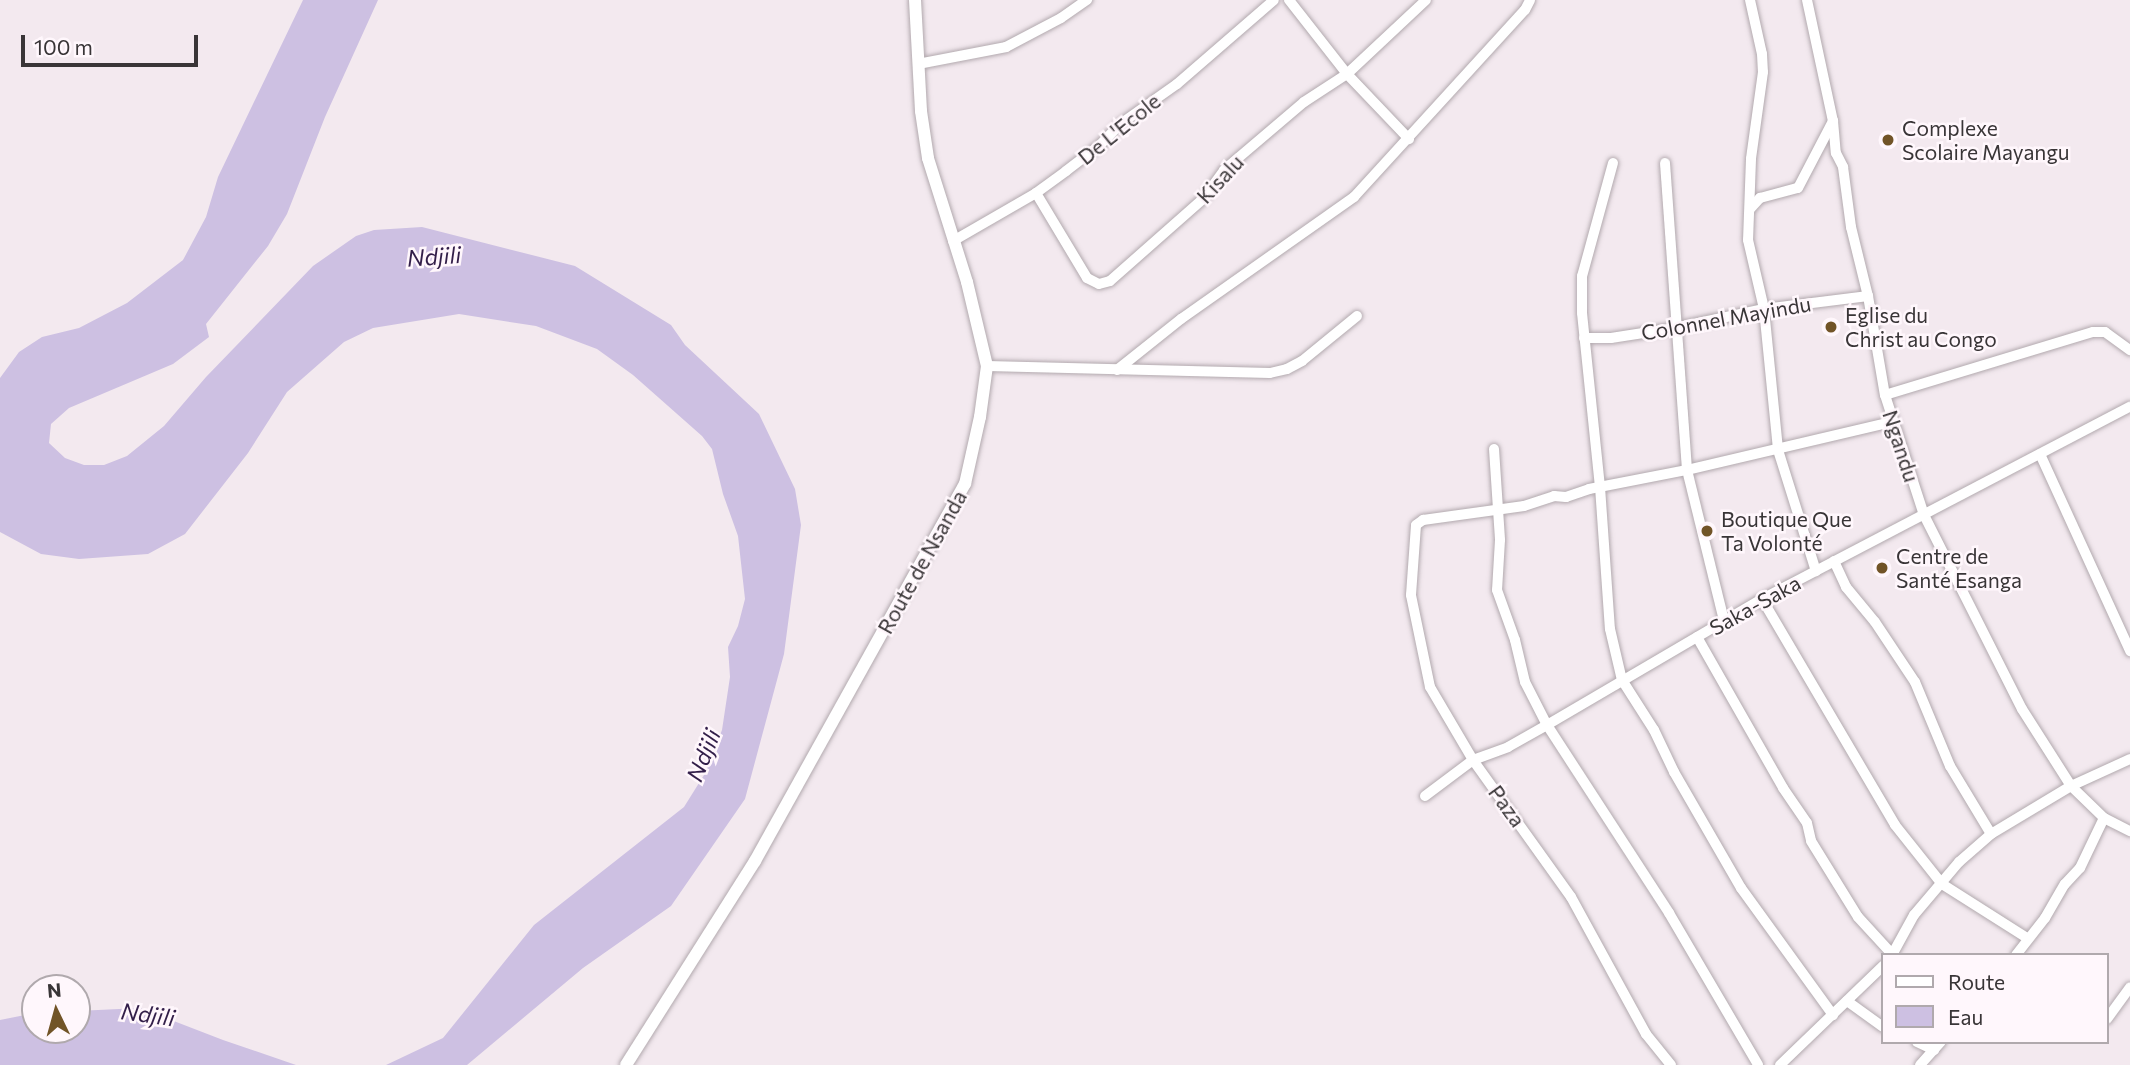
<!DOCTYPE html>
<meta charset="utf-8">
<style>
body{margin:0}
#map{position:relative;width:2130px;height:1065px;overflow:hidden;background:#f3e9ef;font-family:Commissioner,sans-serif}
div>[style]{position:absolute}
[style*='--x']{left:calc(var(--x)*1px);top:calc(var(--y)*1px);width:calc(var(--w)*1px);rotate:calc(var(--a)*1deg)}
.water>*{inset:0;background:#cdc0e2}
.roads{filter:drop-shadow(0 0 2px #b2a9ae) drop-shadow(0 0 2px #b2a9ae)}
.minor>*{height:10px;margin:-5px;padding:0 5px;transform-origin:5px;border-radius:5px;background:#fff}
.tertiary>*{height:12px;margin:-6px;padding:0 6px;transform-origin:6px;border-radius:6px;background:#fff}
.dots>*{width:19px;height:19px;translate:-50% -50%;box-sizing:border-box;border:4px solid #fff7fc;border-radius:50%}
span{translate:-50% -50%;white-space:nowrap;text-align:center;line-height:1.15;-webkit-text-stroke:5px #fff7fc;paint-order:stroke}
.poi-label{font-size:21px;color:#393537}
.left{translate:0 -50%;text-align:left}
.street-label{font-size:21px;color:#393537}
.water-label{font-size:23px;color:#321e49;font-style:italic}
.legend{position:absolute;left:1881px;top:953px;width:228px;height:91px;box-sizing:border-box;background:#fff7fc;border:2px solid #b0a9ad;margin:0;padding:9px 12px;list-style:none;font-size:21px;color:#393537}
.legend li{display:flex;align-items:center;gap:14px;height:35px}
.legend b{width:35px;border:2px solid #b0a9ad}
.north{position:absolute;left:21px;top:974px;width:70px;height:70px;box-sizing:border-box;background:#fff7fc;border:2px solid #b0a9ad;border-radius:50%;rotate:355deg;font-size:19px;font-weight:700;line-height:28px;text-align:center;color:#393537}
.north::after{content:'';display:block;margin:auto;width:24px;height:32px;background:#715427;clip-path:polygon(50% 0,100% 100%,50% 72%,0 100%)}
.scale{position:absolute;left:21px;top:35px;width:177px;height:32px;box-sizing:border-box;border:4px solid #393537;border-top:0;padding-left:9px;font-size:21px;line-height:24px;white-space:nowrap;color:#393537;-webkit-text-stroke:5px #fff7fc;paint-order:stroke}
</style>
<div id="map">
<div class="water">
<div style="clip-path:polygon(303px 0,378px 0,325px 117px,287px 214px,268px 246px,206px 324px,209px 337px,173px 364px,69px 408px,51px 424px,49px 443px,65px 458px,84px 465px,104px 465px,127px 456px,164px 426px,206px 377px,313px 266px,356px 236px,374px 230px,422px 227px,575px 266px,671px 325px,685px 345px,759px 414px,795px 489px,801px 525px,784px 654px,745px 799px,671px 906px,583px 968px,467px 1065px,386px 1065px,443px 1038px,534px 925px,684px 807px,704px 775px,722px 730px,730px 677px,728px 647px,738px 626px,745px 599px,738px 536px,723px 494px,712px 449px,702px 436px,633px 375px,597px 349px,536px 326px,459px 314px,373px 328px,344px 342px,287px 392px,248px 453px,185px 534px,148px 554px,79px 559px,41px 554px,0 532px,0 378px,19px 352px,42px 337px,79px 328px,127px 303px,183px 260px,206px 217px,218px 177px)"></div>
<div style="clip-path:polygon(140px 1008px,223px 1040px,296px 1065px,0 1065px,0 1020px,35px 1013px,35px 1030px,77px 1030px,77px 1011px)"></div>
</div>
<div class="roads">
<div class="minor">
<div style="--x:1289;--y:0;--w:94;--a:51.9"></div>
<div style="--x:1347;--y:74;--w:90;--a:46.4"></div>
<div style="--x:1750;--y:0;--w:55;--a:77.5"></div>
<div style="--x:1762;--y:54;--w:18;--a:87"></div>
<div style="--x:1763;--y:72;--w:88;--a:97.9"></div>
<div style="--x:1751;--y:159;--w:81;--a:92.1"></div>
<div style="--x:1748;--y:240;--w:71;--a:76.9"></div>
<div style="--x:1764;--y:309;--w:142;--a:84.3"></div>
<div style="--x:1778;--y:450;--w:127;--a:72.6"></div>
<div style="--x:1807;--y:0;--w:124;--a:77.9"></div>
<div style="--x:1833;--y:121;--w:32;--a:85"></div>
<div style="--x:1836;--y:153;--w:16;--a:63"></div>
<div style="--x:1843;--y:167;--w:61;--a:82.4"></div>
<div style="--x:1851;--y:227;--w:71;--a:76.2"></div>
<div style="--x:1868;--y:296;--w:100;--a:80.3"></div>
<div style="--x:1885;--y:395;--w:126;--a:72"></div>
<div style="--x:1924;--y:515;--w:217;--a:63.2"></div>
<div style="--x:2022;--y:709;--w:91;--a:57.5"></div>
<div style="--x:2071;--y:786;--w:46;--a:44.1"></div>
<div style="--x:2104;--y:818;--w:29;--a:27"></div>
<div style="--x:918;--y:64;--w:90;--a:-10.9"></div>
<div style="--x:1006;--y:47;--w:62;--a:-27.8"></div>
<div style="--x:1061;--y:18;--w:32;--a:-35"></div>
<div style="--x:1613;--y:163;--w:117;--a:105.3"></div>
<div style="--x:1582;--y:276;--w:37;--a:90"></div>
<div style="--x:1582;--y:313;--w:175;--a:84.1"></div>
<div style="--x:1600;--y:487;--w:142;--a:86"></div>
<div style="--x:1610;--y:629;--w:52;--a:76.8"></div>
<div style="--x:1622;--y:680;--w:59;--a:57.4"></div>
<div style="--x:1654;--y:730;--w:47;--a:64.5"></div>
<div style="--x:1674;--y:772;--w:134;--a:60"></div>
<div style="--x:1741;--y:888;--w:157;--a:54.1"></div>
<div style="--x:1665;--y:163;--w:308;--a:85.9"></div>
<div style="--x:1687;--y:470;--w:155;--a:76.2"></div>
<div style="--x:1036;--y:193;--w:99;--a:59"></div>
<div style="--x:1087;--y:278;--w:13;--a:27"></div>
<div style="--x:1099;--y:284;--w:11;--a:-15"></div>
<div style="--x:1110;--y:281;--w:125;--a:-41.4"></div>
<div style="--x:1204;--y:198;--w:34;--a:-54"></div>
<div style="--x:1224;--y:170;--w:105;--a:-40.4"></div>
<div style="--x:1304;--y:102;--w:51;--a:-33.1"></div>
<div style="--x:1347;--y:74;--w:108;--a:-43.1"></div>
<div style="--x:1750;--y:209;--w:15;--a:-48"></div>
<div style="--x:1760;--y:198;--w:39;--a:-15"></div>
<div style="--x:1798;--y:188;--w:76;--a:-62.4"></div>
<div style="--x:953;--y:241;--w:96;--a:-30"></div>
<div style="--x:1036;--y:193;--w:37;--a:-36"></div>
<div style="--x:1066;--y:171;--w:43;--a:-37.4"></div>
<div style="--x:1100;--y:145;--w:28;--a:-46"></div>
<div style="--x:1119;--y:125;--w:71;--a:-35.3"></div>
<div style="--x:1177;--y:84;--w:128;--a:-40.9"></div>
<div style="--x:1584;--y:338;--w:27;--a:0"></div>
<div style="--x:1611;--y:338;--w:65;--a:-8.9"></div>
<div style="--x:1675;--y:328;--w:91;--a:-12.1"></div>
<div style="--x:1764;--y:309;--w:105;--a:-7.1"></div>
<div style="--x:987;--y:366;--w:283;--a:1.4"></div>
<div style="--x:1270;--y:373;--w:17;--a:-13"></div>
<div style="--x:1287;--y:369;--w:17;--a:-28"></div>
<div style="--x:1302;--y:361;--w:71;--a:-39.3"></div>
<div style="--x:1117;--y:370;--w:82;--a:-38.6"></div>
<div style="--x:1181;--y:319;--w:212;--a:-35.2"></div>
<div style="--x:1354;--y:197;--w:253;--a:-47.6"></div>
<div style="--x:1525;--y:10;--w:11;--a:-63"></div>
<div style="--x:1885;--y:395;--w:217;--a:-16.9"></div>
<div style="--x:2093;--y:332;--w:12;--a:0"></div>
<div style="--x:2105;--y:332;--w:31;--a:36"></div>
<div style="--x:1494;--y:449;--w:91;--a:86.2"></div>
<div style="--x:1500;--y:540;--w:50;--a:93.4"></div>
<div style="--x:1497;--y:590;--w:53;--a:70.2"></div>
<div style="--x:1515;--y:640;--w:43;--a:76.6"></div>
<div style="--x:1525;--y:682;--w:48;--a:62.9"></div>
<div style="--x:1547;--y:725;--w:224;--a:57"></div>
<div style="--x:1669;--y:913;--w:176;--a:59.6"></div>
<div style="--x:2040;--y:454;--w:217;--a:65.4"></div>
<div style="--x:1834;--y:561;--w:29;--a:65"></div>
<div style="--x:1846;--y:587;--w:45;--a:50.4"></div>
<div style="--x:1875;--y:622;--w:72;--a:56.3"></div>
<div style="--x:1915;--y:682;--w:91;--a:67.4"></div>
<div style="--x:1950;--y:766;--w:79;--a:58.9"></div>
<div style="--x:1762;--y:599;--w:262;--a:59.5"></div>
<div style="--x:1895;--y:825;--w:75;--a:51.5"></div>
<div style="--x:1942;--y:884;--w:101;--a:32.4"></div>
<div style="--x:1697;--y:637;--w:174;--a:60.3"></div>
<div style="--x:1783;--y:788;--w:42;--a:55.6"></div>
<div style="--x:1807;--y:823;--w:18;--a:77"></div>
<div style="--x:1811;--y:841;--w:89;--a:58.3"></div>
<div style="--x:1858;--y:917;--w:52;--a:47.4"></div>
<div style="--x:1425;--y:796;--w:60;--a:-36.9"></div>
<div style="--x:1473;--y:760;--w:37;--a:-20"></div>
<div style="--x:1508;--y:747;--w:45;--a:-29.4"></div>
<div style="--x:1547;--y:725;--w:249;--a:-30.4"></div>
<div style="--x:1762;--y:599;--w:415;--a:-27.6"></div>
<div style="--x:1892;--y:955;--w:46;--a:-61.2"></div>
<div style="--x:1914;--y:915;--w:70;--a:-49.7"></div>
<div style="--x:1959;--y:862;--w:43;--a:-41.2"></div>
<div style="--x:1991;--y:834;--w:93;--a:-31"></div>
<div style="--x:2071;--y:786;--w:65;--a:-24.6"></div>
<div style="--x:2016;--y:955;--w:47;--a:-51.9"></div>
<div style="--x:2045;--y:918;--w:39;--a:-60"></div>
<div style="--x:2065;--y:884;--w:22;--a:-47"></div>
<div style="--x:2080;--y:868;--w:55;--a:-64.4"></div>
<div style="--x:1847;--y:1001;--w:44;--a:35.8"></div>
<div style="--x:2107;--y:1019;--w:39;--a:-54"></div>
<div style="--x:1917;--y:1042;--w:19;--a:25"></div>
<div style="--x:1671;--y:1065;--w:40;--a:-129"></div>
<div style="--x:1646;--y:1034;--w:156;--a:-118.7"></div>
<div style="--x:1571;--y:897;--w:168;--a:-125.6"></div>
<div style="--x:1473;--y:760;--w:85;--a:-120.5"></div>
<div style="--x:1430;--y:687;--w:94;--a:-101.7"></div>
<div style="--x:1411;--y:595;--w:70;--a:-85.9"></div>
<div style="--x:1416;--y:525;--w:9;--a:-36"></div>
<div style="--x:1423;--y:520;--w:102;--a:-7.9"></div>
<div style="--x:1524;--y:506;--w:32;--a:-18"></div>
<div style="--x:1554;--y:496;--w:12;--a:5"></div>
<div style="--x:1566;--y:497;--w:24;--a:-19"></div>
<div style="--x:1589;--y:489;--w:100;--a:-11"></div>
<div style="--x:1687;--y:470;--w:211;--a:-13.2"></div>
<div style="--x:1780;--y:1065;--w:143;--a:-43.9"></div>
<div style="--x:1920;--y:1065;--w:31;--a:-48"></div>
</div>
<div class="tertiary">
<div style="--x:626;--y:1065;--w:241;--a:-57.7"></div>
<div style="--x:755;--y:861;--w:432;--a:-60.9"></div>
<div style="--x:965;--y:484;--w:69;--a:-77.4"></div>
<div style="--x:980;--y:417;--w:51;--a:-82.2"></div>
<div style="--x:987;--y:366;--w:86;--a:-103.4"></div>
<div style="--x:967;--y:282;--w:130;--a:-107.5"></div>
<div style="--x:928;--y:158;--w:48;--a:-98.5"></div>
<div style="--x:921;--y:111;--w:111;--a:-93.1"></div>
</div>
</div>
<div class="dots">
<div style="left:1888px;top:140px;background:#715427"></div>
<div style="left:1831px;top:327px;background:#715427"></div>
<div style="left:1707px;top:531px;background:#715427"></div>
<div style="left:1882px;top:568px;background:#715427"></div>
</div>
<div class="poi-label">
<span class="left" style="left:1902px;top:140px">Complexe<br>Scolaire Mayangu</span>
<span class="left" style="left:1845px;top:327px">Eglise du<br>Christ au Congo</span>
<span class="left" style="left:1721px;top:531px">Boutique Que<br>Ta Volonté</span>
<span class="left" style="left:1896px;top:568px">Centre de<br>Santé Esanga</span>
</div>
<div class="street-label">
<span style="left:1119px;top:129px;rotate:-39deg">De L'Ecole</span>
<span style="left:1220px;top:179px;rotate:-47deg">Kisalu</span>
<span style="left:1726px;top:318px;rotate:-10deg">Colonnel Mayindu</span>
<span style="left:1901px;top:446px;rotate:72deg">Ngandu</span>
<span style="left:922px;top:562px;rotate:-61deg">Route de Nsanda</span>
<span style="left:1755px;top:605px;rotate:-29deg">Saka-Saka</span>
<span style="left:1507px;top:806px;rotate:54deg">Paza</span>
</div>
<div class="water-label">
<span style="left:434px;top:256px;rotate:-4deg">Ndjili</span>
<span style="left:703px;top:755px;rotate:-68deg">Ndjili</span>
<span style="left:148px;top:1014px;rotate:8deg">Ndjili</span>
</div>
<ul class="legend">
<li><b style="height:9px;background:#fff"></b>Route</li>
<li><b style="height:19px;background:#cdc0e2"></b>Eau</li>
</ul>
<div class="north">N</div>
<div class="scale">100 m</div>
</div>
